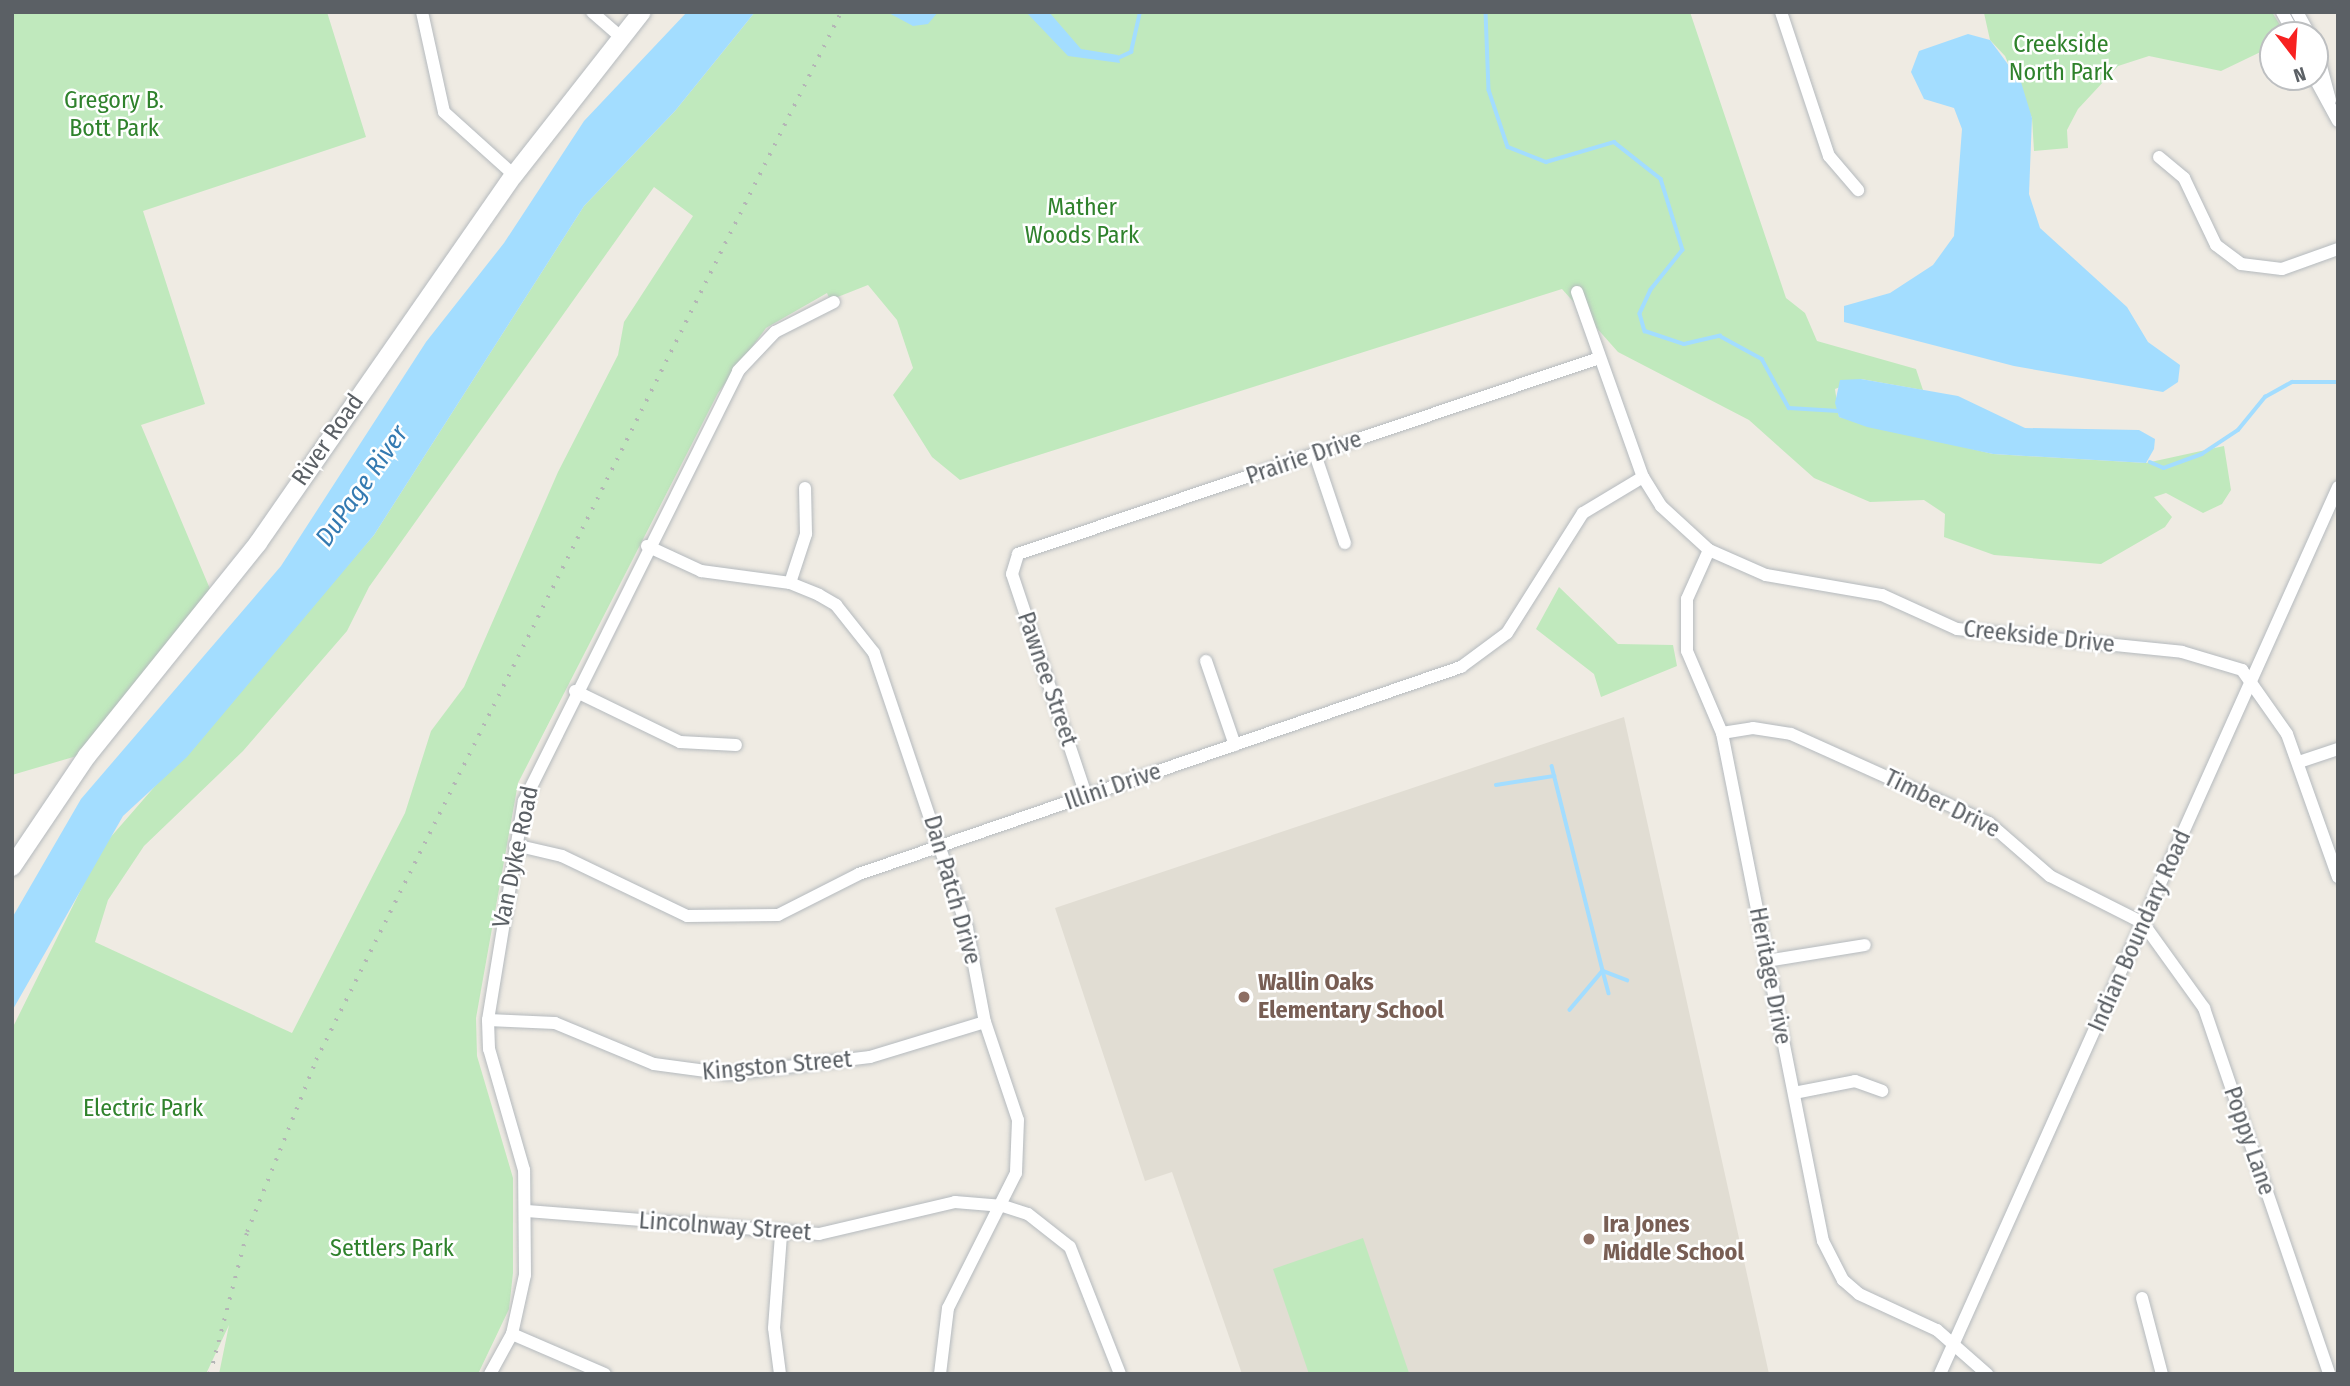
<!DOCTYPE html>
<style>
body{margin:0}
#map{position:relative;width:2350px;height:1386px;overflow:hidden;background:#efebe3;font-family:"Fira Sans Condensed",sans-serif}
div>[style]{position:absolute}
[style*='--x']{left:calc(var(--x)*1px);top:calc(var(--y)*1px);width:calc(var(--w)*1px);rotate:calc(var(--a)*1deg)}
.education>*{inset:0;background:#e1ddd3}
.green>*{inset:0;background:#c0e9bd}
.water>*{inset:0;background:#a3ddff}
.stream>*{height:3.5px;margin:-1.75px;padding:0 1.75px;transform-origin:1.75px;border-radius:1.75px;background:#a3ddff}
.roads{filter:drop-shadow(0 0 2px #b5babe) drop-shadow(0 0 2px #b5babe)}
.street>*{height:12px;margin:-6px;padding:0 6px;transform-origin:6px;border-radius:6px;background:#fff}
.secondary>*{height:18px;margin:-9px;padding:0 9px;transform-origin:9px;border-radius:9px;background:#fff}
.rail>*{height:3.5px;margin-top:-1.75px;transform-origin:0;background:repeating-linear-gradient(90deg,#b4b5b6 0 2px,transparent 0 11px)}
.dots>*{width:19px;height:19px;translate:-50% -50%;box-sizing:border-box;border:4px solid #fff;border-radius:50%}
span{translate:-50% -50%;white-space:nowrap;text-align:center;line-height:1.15;-webkit-text-stroke:5px #fff;paint-order:stroke}
.park-label{font-size:24px;color:#2f822c}
.street-label{font-size:24px;color:#5b6065}
.education-label{font-size:24px;color:#785e54;font-weight:700}
.left{translate:0 -50%;text-align:left}
.water-label{font-size:26px;color:#347ab1;font-style:italic}
.frame{position:absolute;inset:0;border:14px solid #5b6065;pointer-events:none}
.north{position:absolute;left:2259px;top:21px;width:70px;height:70px;box-sizing:border-box;background:#fff;border:2px solid #bdbfc1;border-radius:50%;rotate:163deg;font-size:19px;font-weight:700;line-height:28px;text-align:center;color:#5b6065}
.north::after{content:'';display:block;margin:auto;width:24px;height:32px;background:#f82120;clip-path:polygon(50% 0,100% 100%,50% 72%,0 100%)}
</style>
<div id="map">
<div class="education">
<div style="clip-path:polygon(1624px 717px,1769px 1374px,1242px 1374px,1172px 1172px,1145px 1181px,1055px 908px)"></div>
</div>
<div class="green">
<div style="clip-path:polygon(12px 12px,327px 12px,366px 137px,143px 211px,205px 404px,141px 425px,213px 596px,87px 753px,12px 775px)"></div>
<div style="clip-path:polygon(evenodd,755px 12px,1690px 12px,1786px 298px,1805px 313px,1817px 341px,1916px 369px,1923px 390px,1861px 379px,1835px 389px,1839px 417px,1993px 454px,2146px 463px,2224px 446px,2231px 490px,2222px 504px,2203px 513px,2166px 493px,2154px 497px,2172px 517px,2165px 527px,2101px 564px,1994px 555px,1944px 537px,1945px 514px,1924px 500px,1870px 502px,1814px 478px,1749px 420px,1618px 352px,1562px 289px,960px 480px,932px 457px,893px 395px,913px 368px,897px 320px,868px 285px,830px 300px,827px 293px,766px 328px,718px 393px,518px 783px,476px 1018px,477px 1056px,513px 1178px,513px 1273px,509px 1309px,478px 1374px,219px 1374px,229px 1325px,206px 1374px,12px 1374px,12px 1029px,102px 847px,374px 535px,584px 206px,675px 111px,755px 12px,654px 187px,693px 216px,624px 322px,618px 355px,558px 472px,464px 687px,431px 731px,405px 813px,292px 1033px,95px 942px,108px 900px,144px 846px,243px 751px,347px 631px,369px 587px,654px 187px)"></div>
<div style="clip-path:polygon(2272px 12px,2286px 35px,2273px 35px,2273px 46px,2221px 71px,2149px 56px,2118px 66px,2078px 109px,2067px 130px,2068px 148px,2034px 151px,2032px 118px,2005px 56px,1990px 40px,1984px 13px)"></div>
<div style="clip-path:polygon(1559px 587px,1618px 644px,1673px 645px,1677px 666px,1601px 697px,1594px 674px,1536px 629px)"></div>
<div style="clip-path:polygon(1363px 1238px,1409px 1373px,1309px 1374px,1273px 1269px)"></div>
</div>
<div class="water">
<div style="clip-path:polygon(687px 12px,755px 12px,675px 111px,584px 206px,374px 535px,187px 757px,123px 816px,12px 1011px,12px 918px,81px 799px,281px 566px,426px 342px,504px 243px,584px 121px)"></div>
<div style="clip-path:polygon(887px 12px,910px 14px,938px 12px,928px 24px,913px 26px)"></div>
<div style="clip-path:polygon(1026px 12px,1049px 12px,1081px 49px,1118px 55px,1120px 63px,1068px 56px)"></div>
<div style="clip-path:polygon(1968px 34px,1990px 40px,2021px 82px,2032px 118px,2029px 194px,2040px 228px,2127px 307px,2148px 342px,2180px 365px,2178px 382px,2163px 392px,2014px 366px,1844px 322px,1844px 306px,1890px 293px,1933px 265px,1954px 236px,1962px 129px,1954px 108px,1924px 99px,1911px 72px,1919px 51px)"></div>
<div style="clip-path:polygon(1861px 379px,1958px 396px,2025px 428px,2139px 430px,2155px 439px,2154px 449px,2146px 463px,1993px 454px,1867px 427px,1839px 417px,1835px 403px,1840px 380px)"></div>
</div>
<div class="stream">
<div style="--x:1486;--y:12;--w:78;--a:87.8"></div>
<div style="--x:1489;--y:90;--w:60;--a:71.6"></div>
<div style="--x:1508;--y:147;--w:41;--a:21.5"></div>
<div style="--x:1546;--y:162;--w:71;--a:-16.4"></div>
<div style="--x:1614;--y:142;--w:60;--a:38.2"></div>
<div style="--x:1661;--y:179;--w:74;--a:72.8"></div>
<div style="--x:1683;--y:250;--w:51;--a:128.7"></div>
<div style="--x:1651;--y:290;--w:26;--a:115"></div>
<div style="--x:1640;--y:314;--w:18;--a:74"></div>
<div style="--x:1645;--y:331;--w:41;--a:18.4"></div>
<div style="--x:1684;--y:344;--w:37;--a:-13"></div>
<div style="--x:1720;--y:336;--w:48;--a:28.7"></div>
<div style="--x:1762;--y:359;--w:56;--a:61.1"></div>
<div style="--x:1789;--y:408;--w:49;--a:3.5"></div>
<div style="--x:1116;--y:59;--w:17;--a:-25"></div>
<div style="--x:1131;--y:52;--w:41;--a:-77.3"></div>
<div style="--x:2150;--y:462;--w:15;--a:23"></div>
<div style="--x:2164;--y:468;--w:40;--a:-20.2"></div>
<div style="--x:2202;--y:454;--w:43;--a:-33.7"></div>
<div style="--x:2238;--y:430;--w:43;--a:-50.7"></div>
<div style="--x:2265;--y:397;--w:31;--a:-29"></div>
<div style="--x:2292;--y:382;--w:46;--a:0"></div>
<div style="--x:1552;--y:766;--w:211;--a:76"></div>
<div style="--x:1603;--y:971;--w:51;--a:130.2"></div>
<div style="--x:1496;--y:785;--w:59;--a:-8.8"></div>
<div style="--x:1603;--y:971;--w:26;--a:21"></div>
<div style="--x:1603;--y:971;--w:23;--a:75"></div>
</div>
<div class="roads">
<div class="street">
<div style="--x:422;--y:12;--w:102;--a:77.6"></div>
<div style="--x:444;--y:112;--w:94;--a:42"></div>
<div style="--x:592;--y:12;--w:40;--a:41"></div>
<div style="--x:1781;--y:12;--w:152;--a:71.6"></div>
<div style="--x:1829;--y:156;--w:45;--a:49.5"></div>
<div style="--x:2282;--y:12;--w:26;--a:61"></div>
<div style="--x:2297;--y:12;--w:26;--a:61"></div>
<div style="--x:2315;--y:44;--w:58;--a:75"></div>
<div style="--x:2314;--y:77;--w:50;--a:61.4"></div>
<div style="--x:2159;--y:157;--w:33;--a:40"></div>
<div style="--x:2184;--y:178;--w:74;--a:64.5"></div>
<div style="--x:2216;--y:245;--w:31;--a:37"></div>
<div style="--x:2241;--y:264;--w:41;--a:7"></div>
<div style="--x:2282;--y:269;--w:59;--a:-19.7"></div>
<div style="--x:1577;--y:292;--w:196;--a:70.4"></div>
<div style="--x:1643;--y:477;--w:34;--a:58"></div>
<div style="--x:1661;--y:506;--w:65;--a:42.5"></div>
<div style="--x:1709;--y:550;--w:62;--a:23.7"></div>
<div style="--x:1766;--y:575;--w:118;--a:9.8"></div>
<div style="--x:1882;--y:595;--w:82;--a:24.4"></div>
<div style="--x:1957;--y:629;--w:226;--a:5.8"></div>
<div style="--x:2182;--y:652;--w:63;--a:16.7"></div>
<div style="--x:2242;--y:670;--w:78;--a:54.9"></div>
<div style="--x:2287;--y:734;--w:152;--a:70.4"></div>
<div style="--x:1315;--y:454;--w:94;--a:71.4"></div>
<div style="--x:647;--y:546;--w:60;--a:24.8"></div>
<div style="--x:701;--y:571;--w:90;--a:7.7"></div>
<div style="--x:790;--y:583;--w:31;--a:22"></div>
<div style="--x:819;--y:595;--w:20;--a:30"></div>
<div style="--x:836;--y:605;--w:61;--a:51.6"></div>
<div style="--x:874;--y:653;--w:290;--a:71.3"></div>
<div style="--x:967;--y:928;--w:96;--a:79.2"></div>
<div style="--x:985;--y:1022;--w:103;--a:71.4"></div>
<div style="--x:1018;--y:1120;--w:53;--a:92.2"></div>
<div style="--x:1016;--y:1173;--w:151;--a:116.7"></div>
<div style="--x:948;--y:1308;--w:66;--a:96.9"></div>
<div style="--x:1709;--y:550;--w:54;--a:114.2"></div>
<div style="--x:1687;--y:599;--w:52;--a:90"></div>
<div style="--x:1687;--y:651;--w:89;--a:66.9"></div>
<div style="--x:1722;--y:733;--w:518;--a:78.76"></div>
<div style="--x:1823;--y:1241;--w:44;--a:62.9"></div>
<div style="--x:1843;--y:1280;--w:21;--a:41"></div>
<div style="--x:1859;--y:1294;--w:86;--a:24.8"></div>
<div style="--x:1937;--y:1330;--w:67;--a:41.3"></div>
<div style="--x:790;--y:583;--w:52;--a:-71.9"></div>
<div style="--x:806;--y:534;--w:46;--a:-91.2"></div>
<div style="--x:1206;--y:661;--w:89;--a:71"></div>
<div style="--x:575;--y:691;--w:117;--a:25.9"></div>
<div style="--x:680;--y:742;--w:56;--a:3.1"></div>
<div style="--x:1722;--y:733;--w:31;--a:-9"></div>
<div style="--x:1753;--y:728;--w:38;--a:9"></div>
<div style="--x:1791;--y:734;--w:217;--a:24.2"></div>
<div style="--x:1989;--y:823;--w:81;--a:41"></div>
<div style="--x:2050;--y:876;--w:104;--a:26.8"></div>
<div style="--x:2143;--y:923;--w:105;--a:54.3"></div>
<div style="--x:2204;--y:1008;--w:387;--a:71.1"></div>
<div style="--x:2299;--y:762;--w:41;--a:-18.4"></div>
<div style="--x:1086;--y:795;--w:233;--a:-108.5"></div>
<div style="--x:1012;--y:574;--w:21;--a:-73"></div>
<div style="--x:1018;--y:554;--w:613;--a:-18.64"></div>
<div style="--x:515;--y:845;--w:48;--a:13.2"></div>
<div style="--x:562;--y:856;--w:139;--a:25.6"></div>
<div style="--x:687;--y:916;--w:91;--a:-0.6"></div>
<div style="--x:778;--y:915;--w:91;--a:-26.8"></div>
<div style="--x:859;--y:874;--w:637;--a:-18.98"></div>
<div style="--x:1461;--y:667;--w:57;--a:-36.5"></div>
<div style="--x:1507;--y:633;--w:142;--a:-57.7"></div>
<div style="--x:1583;--y:513;--w:70;--a:-31"></div>
<div style="--x:1766;--y:961;--w:100;--a:-9.2"></div>
<div style="--x:488;--y:1020;--w:67;--a:2.6"></div>
<div style="--x:555;--y:1023;--w:107;--a:22.5"></div>
<div style="--x:654;--y:1064;--w:75;--a:7.7"></div>
<div style="--x:728;--y:1074;--w:143;--a:-6.8"></div>
<div style="--x:870;--y:1057;--w:120;--a:-16.9"></div>
<div style="--x:1794;--y:1093;--w:62;--a:-11.1"></div>
<div style="--x:1855;--y:1081;--w:29;--a:20"></div>
<div style="--x:527;--y:1211;--w:293;--a:4.5"></div>
<div style="--x:819;--y:1234;--w:140;--a:-13.2"></div>
<div style="--x:955;--y:1202;--w:48;--a:4.8"></div>
<div style="--x:1003;--y:1206;--w:26;--a:18"></div>
<div style="--x:1028;--y:1214;--w:53;--a:38.2"></div>
<div style="--x:1070;--y:1247;--w:136;--a:68.5"></div>
<div style="--x:2142;--y:1298;--w:79;--a:75.3"></div>
<div style="--x:512;--y:1334;--w:101;--a:23.3"></div>
<div style="--x:490;--y:1374;--w:46;--a:-61.2"></div>
<div style="--x:512;--y:1334;--w:60;--a:-77.6"></div>
<div style="--x:525;--y:1275;--w:105;--a:-90.5"></div>
<div style="--x:524;--y:1170;--w:126;--a:-106.1"></div>
<div style="--x:489;--y:1049;--w:29;--a:-92"></div>
<div style="--x:488;--y:1020;--w:222;--a:-80.7"></div>
<div style="--x:524;--y:801;--w:480;--a:-63.5"></div>
<div style="--x:738;--y:371;--w:54;--a:-46.5"></div>
<div style="--x:775;--y:332;--w:66;--a:-27"></div>
<div style="--x:780;--y:1374;--w:46;--a:-97.4"></div>
<div style="--x:774;--y:1328;--w:94;--a:-85.7"></div>
<div style="--x:1940;--y:1374;--w:972;--a:-65.83"></div>
</div>
<div class="secondary">
<div style="--x:12;--y:867;--w:134;--a:-56"></div>
<div style="--x:87;--y:756;--w:273;--a:-51.2"></div>
<div style="--x:258;--y:543;--w:448;--a:-55.2"></div>
<div style="--x:514;--y:175;--w:207;--a:-51.9"></div>
</div>
</div>
<div class="rail">
<div style="--x:210;--y:1374;--w:147;--a:-75.4"></div>
<div style="--x:247;--y:1232;--w:185;--a:-68.1"></div>
<div style="--x:316;--y:1060;--w:1172;--a:-63.39"></div>
</div>
<div class="dots">
<div style="left:1244px;top:997px;background:#8d6e63"></div>
<div style="left:1589px;top:1239px;background:#8d6e63"></div>
</div>
<div class="park-label">
<span style="left:2061px;top:59px">Creekside<br>North Park</span>
<span style="left:114px;top:115px">Gregory B.<br>Bott Park</span>
<span style="left:1082px;top:222px">Mather<br>Woods Park</span>
<span style="left:143px;top:1109px">Electric Park</span>
<span style="left:392px;top:1249px">Settlers Park</span>
</div>
<div class="street-label">
<span style="left:328px;top:440px;rotate:-55deg">River Road</span>
<span style="left:1304px;top:458px;rotate:-19deg">Prairie Drive</span>
<span style="left:2039px;top:637px;rotate:6deg">Creekside Drive</span>
<span style="left:1047px;top:679px;rotate:71deg">Pawnee Street</span>
<span style="left:1113px;top:787px;rotate:-19deg">Illini Drive</span>
<span style="left:1942px;top:804px;rotate:26deg">Timber Drive</span>
<span style="left:516px;top:857px;rotate:-78deg">Van Dyke Road</span>
<span style="left:952px;top:890px;rotate:74deg">Dan Patch Drive</span>
<span style="left:2140px;top:931px;rotate:-66deg">Indian Boundary Road</span>
<span style="left:1770px;top:976px;rotate:79deg">Heritage Drive</span>
<span style="left:777px;top:1066px;rotate:-5deg">Kingston Street</span>
<span style="left:2249px;top:1141px;rotate:71deg">Poppy Lane</span>
<span style="left:725px;top:1227px;rotate:4deg">Lincolnway Street</span>
</div>
<div class="education-label">
<span class="left" style="left:1258px;top:997px">Wallin Oaks<br>Elementary School</span>
<span class="left" style="left:1603px;top:1239px">Ira Jones<br>Middle School</span>
</div>
<div class="water-label">
<span style="left:362px;top:486px;rotate:-55deg">DuPage River</span>
</div>
<div class="frame"></div>
<div class="north">N</div>
</div>
